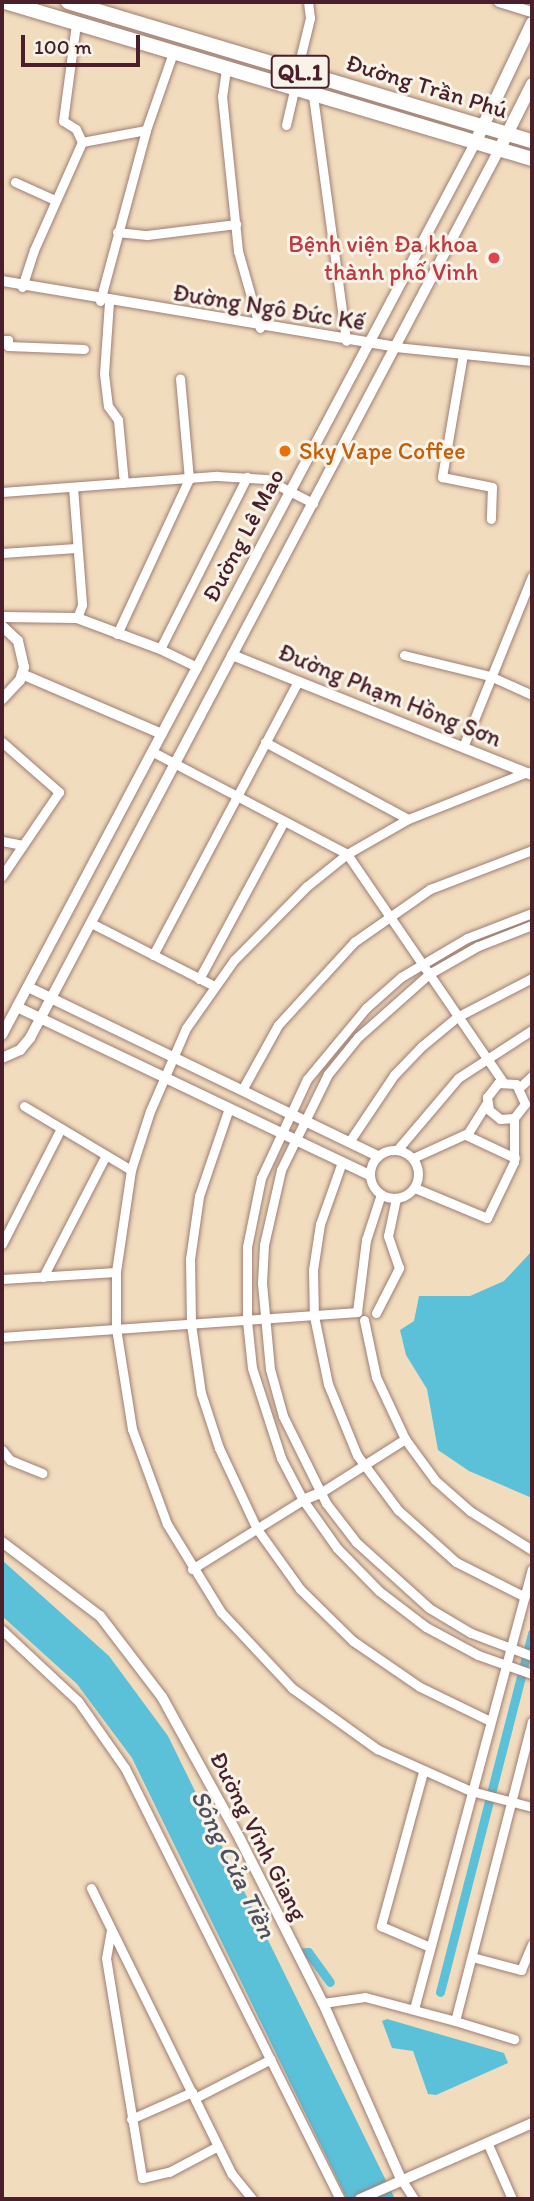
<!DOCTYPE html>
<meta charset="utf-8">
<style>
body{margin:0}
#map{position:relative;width:534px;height:2201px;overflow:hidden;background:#f2dcbe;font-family:Itim,sans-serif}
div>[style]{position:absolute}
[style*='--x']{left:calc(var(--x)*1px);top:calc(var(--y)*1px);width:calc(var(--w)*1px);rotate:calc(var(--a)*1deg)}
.water>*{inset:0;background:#5bc1d9}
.canal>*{height:9px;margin:-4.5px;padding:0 4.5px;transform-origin:4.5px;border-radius:4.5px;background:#5bc1d9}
.roads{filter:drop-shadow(0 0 2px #9e7e74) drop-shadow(0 0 2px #9e7e74)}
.minor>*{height:9px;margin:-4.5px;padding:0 4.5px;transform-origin:4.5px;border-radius:4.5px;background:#fff}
.minor>.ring{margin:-4.5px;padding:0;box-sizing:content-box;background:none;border:9px solid #fff;border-radius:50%}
.tertiary>*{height:10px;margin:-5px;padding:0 5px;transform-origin:5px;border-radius:5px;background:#fff}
.secondary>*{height:12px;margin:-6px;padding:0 6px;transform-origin:6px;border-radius:6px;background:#fff}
.primary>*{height:14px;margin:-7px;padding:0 7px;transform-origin:7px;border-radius:7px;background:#fff}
.dots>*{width:19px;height:19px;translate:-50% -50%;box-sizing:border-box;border:4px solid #f7f3e8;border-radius:50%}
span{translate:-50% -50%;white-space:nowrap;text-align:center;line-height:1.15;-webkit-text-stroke:6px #f7f3e8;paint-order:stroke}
.shield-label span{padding:2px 5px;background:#f7f3e8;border:2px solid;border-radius:5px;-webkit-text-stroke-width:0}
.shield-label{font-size:23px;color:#4a1f2b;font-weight:700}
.street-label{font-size:24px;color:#4a1f2b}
.health-label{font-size:24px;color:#be3a42}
.right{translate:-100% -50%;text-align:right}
.food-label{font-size:24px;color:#c56008}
.left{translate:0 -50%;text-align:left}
.water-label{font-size:26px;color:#4f505f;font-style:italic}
.frame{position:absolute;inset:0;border:4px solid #4a1f2b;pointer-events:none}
.scale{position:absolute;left:21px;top:35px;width:119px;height:32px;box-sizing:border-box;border:4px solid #4a1f2b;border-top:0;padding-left:9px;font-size:21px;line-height:24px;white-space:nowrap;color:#4a1f2b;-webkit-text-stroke:5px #f7f3e8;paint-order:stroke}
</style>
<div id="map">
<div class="water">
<div style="clip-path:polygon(532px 1251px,532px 1498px,469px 1471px,438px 1450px,427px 1389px,406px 1355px,400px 1330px,414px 1321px,419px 1296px,470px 1296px,504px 1281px)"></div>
<div style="clip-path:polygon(2px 1560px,109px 1656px,168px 1736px,395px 2199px,347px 2199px,132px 1758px,77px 1684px,2px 1616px)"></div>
<div style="clip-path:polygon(387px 2019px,504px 2053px,508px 2063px,436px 2095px,428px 2094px,413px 2051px,392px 2048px,382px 2021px)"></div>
</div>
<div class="canal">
<div style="--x:298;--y:1953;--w:10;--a:-6"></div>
<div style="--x:308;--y:1952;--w:37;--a:54"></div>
<div style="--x:440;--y:1992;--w:371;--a:-75.6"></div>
</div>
<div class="roads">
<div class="minor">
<div style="--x:226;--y:69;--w:27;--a:98"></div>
<div style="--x:222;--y:96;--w:156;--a:84.1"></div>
<div style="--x:238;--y:251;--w:80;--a:74.1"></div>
<div style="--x:297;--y:71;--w:55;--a:-76.2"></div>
<div style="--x:310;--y:18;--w:16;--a:-97"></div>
<div style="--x:313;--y:96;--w:247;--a:82.3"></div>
<div style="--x:286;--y:125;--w:36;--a:-77"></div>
<div style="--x:82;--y:142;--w:65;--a:-10.6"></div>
<div style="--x:15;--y:182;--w:44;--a:24.2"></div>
<div style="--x:117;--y:232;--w:30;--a:6"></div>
<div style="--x:147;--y:235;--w:90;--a:-7"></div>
<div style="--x:22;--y:287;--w:39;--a:-72"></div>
<div style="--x:34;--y:250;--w:118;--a:-66"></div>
<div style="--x:82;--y:142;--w:14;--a:-115"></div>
<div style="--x:76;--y:129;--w:15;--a:-148"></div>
<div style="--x:63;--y:121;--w:98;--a:-82.4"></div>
<div style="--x:100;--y:301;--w:177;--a:-74.9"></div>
<div style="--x:146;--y:130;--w:82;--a:-70.7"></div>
<div style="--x:109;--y:302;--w:72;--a:94"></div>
<div style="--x:104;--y:374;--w:32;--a:83"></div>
<div style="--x:108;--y:406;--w:17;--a:54"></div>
<div style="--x:118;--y:420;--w:63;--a:84.6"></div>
<div style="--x:2;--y:340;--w:6;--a:0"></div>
<div style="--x:8;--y:340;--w:6;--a:90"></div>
<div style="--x:8;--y:346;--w:76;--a:2.3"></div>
<div style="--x:395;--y:347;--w:138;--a:5.8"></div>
<div style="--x:463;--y:354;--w:125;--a:99.7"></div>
<div style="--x:442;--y:477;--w:51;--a:11.3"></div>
<div style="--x:492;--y:487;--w:32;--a:92"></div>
<div style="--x:73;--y:487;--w:118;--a:85.6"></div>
<div style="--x:82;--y:605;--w:14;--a:111"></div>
<div style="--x:2;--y:492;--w:216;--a:-4.3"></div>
<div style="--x:217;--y:476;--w:49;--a:3.5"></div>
<div style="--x:266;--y:479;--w:53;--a:27.1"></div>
<div style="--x:2;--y:553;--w:74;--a:-3.9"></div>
<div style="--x:117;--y:634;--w:171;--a:-65.1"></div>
<div style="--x:189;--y:479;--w:101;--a:-95.1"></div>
<div style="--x:404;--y:655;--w:89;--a:13.7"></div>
<div style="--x:490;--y:676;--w:46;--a:24.3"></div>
<div style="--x:197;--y:667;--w:41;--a:-154.1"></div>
<div style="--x:160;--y:649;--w:193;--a:-63.2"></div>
<div style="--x:2;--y:742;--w:76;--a:41.3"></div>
<div style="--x:59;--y:792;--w:102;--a:124.2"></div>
<div style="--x:265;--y:742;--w:162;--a:28.3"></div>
<div style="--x:463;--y:747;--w:184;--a:-68"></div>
<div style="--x:153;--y:752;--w:219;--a:27.7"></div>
<div style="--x:347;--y:854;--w:276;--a:55.6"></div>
<div style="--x:527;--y:772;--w:128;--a:158.4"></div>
<div style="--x:408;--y:819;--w:70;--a:150.2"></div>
<div style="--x:347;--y:854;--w:51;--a:141.3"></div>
<div style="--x:307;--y:886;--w:104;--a:134.6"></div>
<div style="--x:234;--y:960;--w:83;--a:125.2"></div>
<div style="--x:186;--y:1028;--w:90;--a:113.4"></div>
<div style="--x:150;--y:1111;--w:62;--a:107.9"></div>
<div style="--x:131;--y:1170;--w:103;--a:98.4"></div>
<div style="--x:116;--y:1272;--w:56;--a:90"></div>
<div style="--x:116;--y:1328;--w:102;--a:81"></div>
<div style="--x:132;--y:1429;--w:101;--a:69.8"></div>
<div style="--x:167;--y:1524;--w:103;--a:58.5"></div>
<div style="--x:221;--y:1612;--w:104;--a:46.9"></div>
<div style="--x:292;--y:1688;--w:105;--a:35.7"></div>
<div style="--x:377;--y:1749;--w:103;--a:24.1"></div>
<div style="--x:471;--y:1791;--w:63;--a:14.7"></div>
<div style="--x:2;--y:841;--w:21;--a:11"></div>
<div style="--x:532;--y:913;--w:70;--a:159"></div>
<div style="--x:467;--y:938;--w:77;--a:149.4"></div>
<div style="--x:401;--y:977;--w:47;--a:138.5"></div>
<div style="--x:366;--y:1008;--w:92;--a:129.7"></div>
<div style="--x:307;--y:1079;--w:109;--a:114.9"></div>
<div style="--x:261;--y:1178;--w:70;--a:101.5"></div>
<div style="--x:247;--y:1247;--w:74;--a:90"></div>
<div style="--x:247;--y:1321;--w:47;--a:83.9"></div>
<div style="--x:252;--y:1368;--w:95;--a:72.1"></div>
<div style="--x:281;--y:1458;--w:47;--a:62.4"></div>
<div style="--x:303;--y:1500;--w:59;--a:54.7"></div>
<div style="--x:337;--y:1548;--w:60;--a:45.7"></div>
<div style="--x:379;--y:1591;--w:59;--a:37.5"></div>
<div style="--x:426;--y:1627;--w:59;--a:28.3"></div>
<div style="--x:478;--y:1655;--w:57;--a:19.4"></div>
<div style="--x:91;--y:923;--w:138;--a:27.1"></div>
<div style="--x:532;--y:925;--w:58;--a:158.7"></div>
<div style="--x:478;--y:946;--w:56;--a:150.3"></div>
<div style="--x:429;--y:974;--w:95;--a:138.4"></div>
<div style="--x:358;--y:1037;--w:48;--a:129"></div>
<div style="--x:328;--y:1074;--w:107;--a:116.1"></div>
<div style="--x:281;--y:1170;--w:77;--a:102.8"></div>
<div style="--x:264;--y:1245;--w:38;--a:93"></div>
<div style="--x:262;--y:1283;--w:86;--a:84.7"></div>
<div style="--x:270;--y:1369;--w:49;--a:74.5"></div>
<div style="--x:283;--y:1416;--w:97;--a:63.7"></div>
<div style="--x:326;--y:1503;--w:49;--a:52.4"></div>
<div style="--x:356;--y:1542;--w:98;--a:42.1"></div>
<div style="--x:429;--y:1608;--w:49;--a:30.8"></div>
<div style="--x:471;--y:1633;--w:65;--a:20.7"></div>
<div style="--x:153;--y:955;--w:310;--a:-62.1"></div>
<div style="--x:199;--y:979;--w:179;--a:-61.7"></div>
<div style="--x:520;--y:1087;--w:16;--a:-43"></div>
<div style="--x:242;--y:1090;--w:74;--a:-61"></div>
<div style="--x:278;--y:1025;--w:113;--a:-47.5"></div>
<div style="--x:354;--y:942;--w:93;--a:-34.9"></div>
<div style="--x:430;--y:889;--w:109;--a:-20.9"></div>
<div style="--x:24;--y:1106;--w:125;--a:30.9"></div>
<div style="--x:229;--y:1108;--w:93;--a:108.8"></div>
<div style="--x:199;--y:1196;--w:64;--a:98.1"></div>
<div style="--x:190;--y:1259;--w:65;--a:89.1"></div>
<div style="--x:191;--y:1324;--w:70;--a:81.8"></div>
<div style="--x:201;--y:1393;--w:58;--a:71.9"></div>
<div style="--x:219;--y:1448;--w:89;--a:64.9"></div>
<div style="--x:257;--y:1529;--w:74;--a:54.4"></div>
<div style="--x:300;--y:1589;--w:74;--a:44.5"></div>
<div style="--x:353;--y:1641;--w:81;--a:34.5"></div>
<div style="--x:420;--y:1687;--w:78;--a:25.9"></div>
<div style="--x:466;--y:1135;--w:54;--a:25.1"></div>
<div style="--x:349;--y:1142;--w:81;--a:-56.1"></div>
<div style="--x:394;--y:1075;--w:40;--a:-46"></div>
<div style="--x:422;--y:1046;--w:45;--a:-39.6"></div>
<div style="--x:457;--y:1017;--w:85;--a:-27.5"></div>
<div style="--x:397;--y:1150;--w:94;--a:-49.7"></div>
<div style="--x:458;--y:1078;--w:88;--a:-33"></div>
<div class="ring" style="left:370px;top:1150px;width:39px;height:39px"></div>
<div style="--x:413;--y:1158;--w:60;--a:-24.4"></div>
<div style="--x:468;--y:1133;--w:36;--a:-58"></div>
<div style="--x:342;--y:1162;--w:66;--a:109.5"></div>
<div style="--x:320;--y:1224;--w:47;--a:98.7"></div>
<div style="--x:313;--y:1270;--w:46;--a:88.8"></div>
<div style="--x:314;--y:1316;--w:69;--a:78.4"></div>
<div style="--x:328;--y:1384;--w:77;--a:67.8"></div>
<div style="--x:357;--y:1455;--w:69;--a:53.3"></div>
<div style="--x:398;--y:1510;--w:78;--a:41.9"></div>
<div style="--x:456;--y:1562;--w:77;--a:26.9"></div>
<div style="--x:415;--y:1188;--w:78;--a:22.6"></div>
<div style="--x:487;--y:1218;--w:62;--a:-64.3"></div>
<div style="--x:514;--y:1162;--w:44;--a:-90"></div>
<div style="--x:514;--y:1118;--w:18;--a:-52"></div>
<div style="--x:525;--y:1104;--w:22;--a:-114"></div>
<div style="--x:516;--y:1084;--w:18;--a:-177"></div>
<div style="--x:498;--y:1083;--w:18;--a:128"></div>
<div style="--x:487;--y:1097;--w:13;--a:81"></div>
<div style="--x:489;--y:1110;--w:14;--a:39"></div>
<div style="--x:500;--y:1119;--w:14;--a:-4"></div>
<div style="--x:2;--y:1244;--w:130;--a:-63"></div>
<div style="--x:43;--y:1277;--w:137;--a:-62.7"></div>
<div style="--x:2;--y:1279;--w:114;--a:-3.5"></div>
<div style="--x:376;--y:1313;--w:51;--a:-62.9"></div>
<div style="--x:399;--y:1268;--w:34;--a:-109"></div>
<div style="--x:388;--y:1236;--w:39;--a:-78"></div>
<div style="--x:364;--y:1320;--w:58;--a:78.1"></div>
<div style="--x:376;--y:1377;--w:68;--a:64.9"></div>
<div style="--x:405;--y:1439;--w:51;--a:53.8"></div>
<div style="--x:435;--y:1480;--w:47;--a:41.5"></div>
<div style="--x:470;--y:1511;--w:73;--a:32.2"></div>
<div style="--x:2;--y:1337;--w:356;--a:-4"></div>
<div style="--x:357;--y:1312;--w:73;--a:-82.9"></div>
<div style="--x:366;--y:1240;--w:48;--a:-71.9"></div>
<div style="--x:2;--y:1450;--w:13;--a:51"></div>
<div style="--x:10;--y:1460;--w:35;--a:22"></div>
<div style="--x:320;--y:1493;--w:101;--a:-32.4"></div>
<div style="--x:192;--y:1569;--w:131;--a:-31.9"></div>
<div style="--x:2;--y:1630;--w:104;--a:43.1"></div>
<div style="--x:78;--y:1701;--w:82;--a:55"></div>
<div style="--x:125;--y:1768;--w:482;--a:63.5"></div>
<div style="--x:423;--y:1772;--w:160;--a:105.3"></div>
<div style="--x:381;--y:1926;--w:53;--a:23.2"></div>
<div style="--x:91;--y:1888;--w:319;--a:63.8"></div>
<div style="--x:232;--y:2174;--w:32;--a:51"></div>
<div style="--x:111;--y:1930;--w:28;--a:100"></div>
<div style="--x:106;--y:1958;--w:223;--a:80.7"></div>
<div style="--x:142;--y:2178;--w:28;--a:-13"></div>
<div style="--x:169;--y:2172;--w:55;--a:-28"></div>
<div style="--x:472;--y:1957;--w:51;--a:14.9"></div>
<div style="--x:521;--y:1970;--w:28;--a:-67"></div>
<div style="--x:323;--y:2003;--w:42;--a:-8.1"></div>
<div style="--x:365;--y:1997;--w:93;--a:14.9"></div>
<div style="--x:455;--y:2021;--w:309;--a:-75.6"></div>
<div style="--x:414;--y:2009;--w:455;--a:-75"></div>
<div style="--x:455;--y:2021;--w:62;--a:17"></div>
<div style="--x:195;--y:2098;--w:85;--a:-27.2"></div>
<div style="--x:131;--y:2119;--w:67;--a:-23.9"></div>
<div style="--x:487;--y:2142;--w:62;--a:66.3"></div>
<div style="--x:401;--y:2179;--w:24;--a:57"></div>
</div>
<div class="tertiary">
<div style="--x:499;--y:2;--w:34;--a:17"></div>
<div style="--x:2;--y:281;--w:399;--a:9.5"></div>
<div style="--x:2;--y:617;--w:75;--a:0.8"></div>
<div style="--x:77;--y:618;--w:89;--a:20.5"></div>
<div style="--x:2;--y:626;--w:22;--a:43"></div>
<div style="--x:18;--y:641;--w:27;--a:77"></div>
<div style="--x:24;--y:667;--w:14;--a:107"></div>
<div style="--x:20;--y:680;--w:26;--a:133"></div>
<div style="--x:232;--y:655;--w:323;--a:21.8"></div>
<div style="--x:22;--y:674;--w:152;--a:23.2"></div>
<div style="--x:28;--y:987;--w:389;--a:25.8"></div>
<div style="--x:17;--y:1007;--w:391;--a:25.5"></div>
<div style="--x:2;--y:1035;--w:1010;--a:-62.06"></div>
<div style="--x:2;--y:1058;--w:20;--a:-24"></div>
<div style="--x:20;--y:1050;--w:16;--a:-50"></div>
<div style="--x:30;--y:1038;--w:1004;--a:-62.16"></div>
<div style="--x:303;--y:1500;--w:18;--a:-22"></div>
<div style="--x:2;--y:1542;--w:123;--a:37.1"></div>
<div style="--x:100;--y:1616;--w:102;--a:52.6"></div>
<div style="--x:162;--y:1697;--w:162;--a:61.2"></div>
<div style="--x:240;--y:1839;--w:184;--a:63.2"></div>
<div style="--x:323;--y:2003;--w:193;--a:66.1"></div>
<div style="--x:360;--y:2199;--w:188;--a:-23.8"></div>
</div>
<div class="secondary">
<div style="--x:475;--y:143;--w:133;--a:-64.6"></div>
<div style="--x:499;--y:150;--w:74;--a:-63.4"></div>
</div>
<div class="primary">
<div style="--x:5;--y:2;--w:550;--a:16.59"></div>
<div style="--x:68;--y:2;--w:484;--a:16.7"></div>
</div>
</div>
<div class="dots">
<div style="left:494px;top:258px;background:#e0444e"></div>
<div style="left:285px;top:451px;background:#e8710a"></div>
</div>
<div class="shield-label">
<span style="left:300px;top:72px">QL.1</span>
</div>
<div class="street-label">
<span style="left:427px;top:86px;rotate:17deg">Đường Trần Phú</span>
<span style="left:269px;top:307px;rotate:9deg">Đường Ngô Đức Kế</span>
<span style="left:243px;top:535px;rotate:-62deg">Đường Lê Mao</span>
<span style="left:390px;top:695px;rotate:22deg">Đường Phạm Hồng Sơn</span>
<span style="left:259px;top:1836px;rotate:63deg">Đường Vĩnh Giang</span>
</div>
<div class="health-label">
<span class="right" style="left:478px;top:258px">Bệnh viện Đa khoa<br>thành phố Vinh</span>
</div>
<div class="food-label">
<span class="left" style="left:299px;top:451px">Sky Vape Coffee</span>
</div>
<div class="water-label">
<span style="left:233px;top:1864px;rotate:64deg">Sông Cửa Tiền</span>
</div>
<div class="frame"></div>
<div class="scale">100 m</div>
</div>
